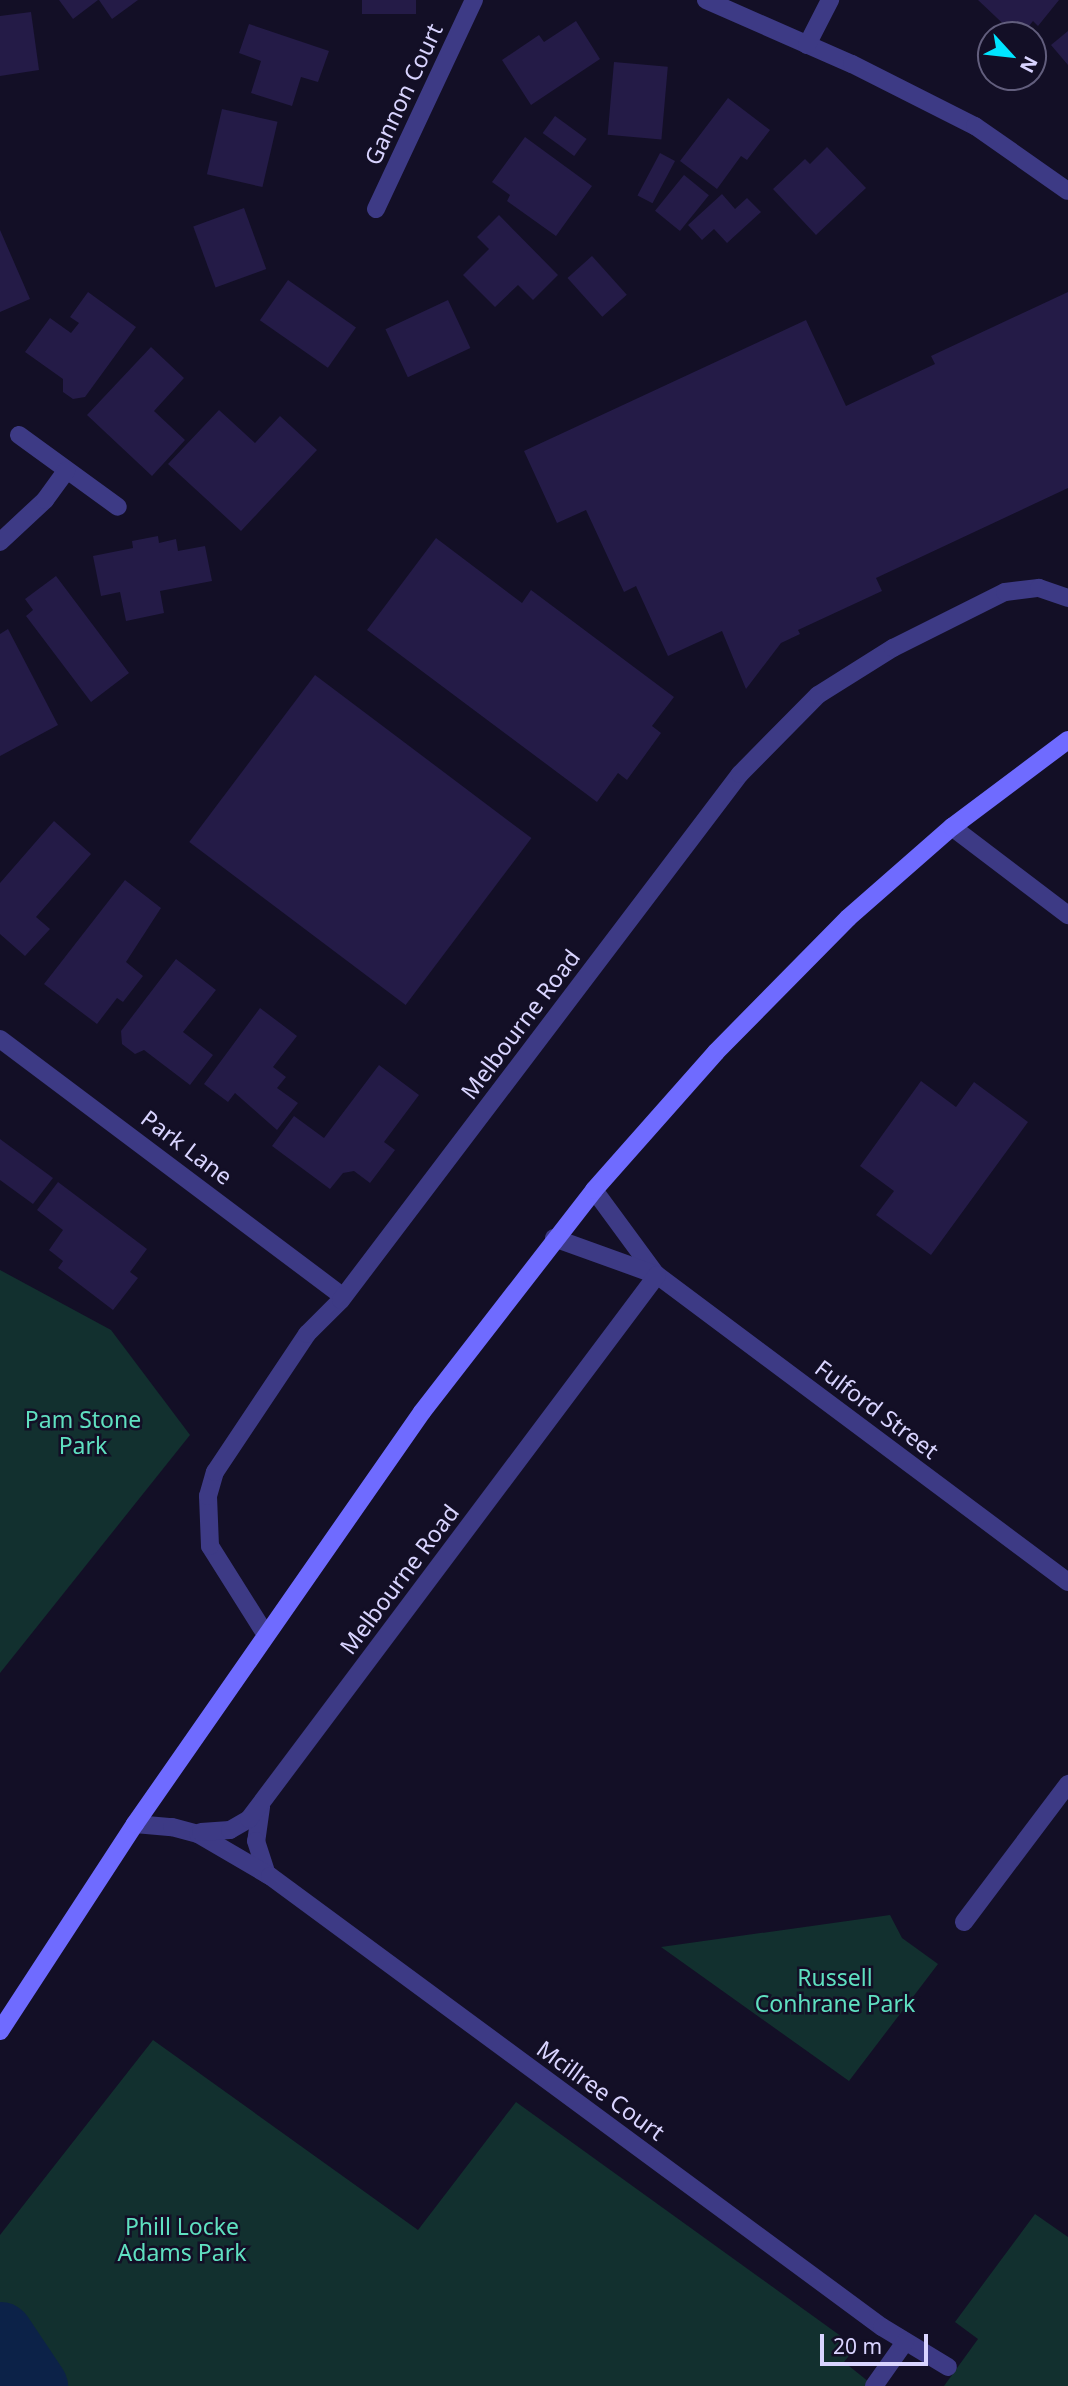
<!DOCTYPE html>
<style>
body{margin:0}
#map{position:relative;width:1068px;height:2386px;overflow:hidden;background:#130f26;font-family:"Noto Sans",sans-serif}
div>[style]{position:absolute}
[style*='--x']{left:calc(var(--x)*1px);top:calc(var(--y)*1px);width:calc(var(--w)*1px);rotate:calc(var(--a)*1deg)}
.green>*{inset:0;background:#12302f}
.river>*{height:65px;margin:-32.5px;padding:0 32.5px;transform-origin:32.5px;border-radius:32.5px;background:#0c2248}
.building>*{inset:0;background:#241b47;transform-origin:0 0}
.minor>*{height:18px;margin:-9px;padding:0 9px;transform-origin:9px;border-radius:9px;background:#3d3a85}
.secondary>*{height:18px;margin:-9px;padding:0 9px;transform-origin:9px;border-radius:9px;background:#6f6bff}
span{translate:-50% -50%;white-space:nowrap;text-align:center;line-height:1.15;-webkit-text-stroke:5px #130f26;paint-order:stroke}
.street-label{font-size:23px;color:#d9d4ff}
.park-label{font-size:23px;color:#5fe0c0}
.north{position:absolute;left:977px;top:21px;width:70px;height:70px;box-sizing:border-box;background:#130f26;border:2px solid #625e7d;border-radius:50%;rotate:117deg;font-size:19px;font-weight:700;line-height:28px;text-align:center;color:#d9d4ff}
.north::after{content:'';display:block;margin:auto;width:24px;height:32px;background:#00e5ff;clip-path:polygon(50% 0,100% 100%,50% 72%,0 100%)}
.scale{position:absolute;left:820px;top:2334px;width:108px;height:32px;box-sizing:border-box;border:4px solid #d9d4ff;border-top:0;padding-left:9px;font-size:21px;line-height:24px;white-space:nowrap;color:#d9d4ff;-webkit-text-stroke:5px #130f26;paint-order:stroke}
</style>
<div id="map">
<div class="green">
<div style="clip-path:polygon(0 1270px,111px 1330px,190px 1435px,0 1673px)"></div>
<div style="clip-path:polygon(890px 1915px,902px 1938px,938px 1964px,849px 2081px,661px 1947px)"></div>
<div style="clip-path:polygon(153px 2040px,418px 2230px,516px 2102px,856px 2347px,844px 2362px,874px 2386px,35px 2386px,0 2334px,0 2235px)"></div>
<div style="clip-path:polygon(1035px 2214px,1068px 2237px,1068px 2386px,944px 2386px,978px 2339px,955px 2322px)"></div>
</div>
<div class="river">
<div style="--x:0;--y:2334;--w:63;--a:56.1"></div>
</div>
<div class="building">
<div style="clip-path:polygon(59px 0,98px 0,73px 19px)"></div>
<div style="clip-path:polygon(99px 0,138px 0,112px 19px)"></div>
<div style="left:362px;top:0;width:54px;height:14px"></div>
<div style="clip-path:polygon(978px 0,1059px 0,1038px 26px,1033px 21px,1022px 35px,1015px 35px)"></div>
<div style="clip-path:polygon(31px 12px,39px 70px,0 76px,0 16px)"></div>
<div style="clip-path:polygon(576px 21px,600px 59px,531px 105px,502px 60px,539px 35px,544px 42px)"></div>
<div style="clip-path:polygon(249px 24px,329px 51px,318px 82px,301px 77px,292px 106px,251px 93px,261px 61px,239px 53px)"></div>
<div style="clip-path:polygon(1068px 31px,1068px 65px,1051px 45px)"></div>
<div style="left:614px;top:62px;width:54px;height:73px;rotate:5deg"></div>
<div style="clip-path:polygon(728px 98px,770px 130px,747px 160px,741px 156px,717px 189px,680px 161px)"></div>
<div style="left:222px;top:109px;width:57px;height:67px;rotate:13deg"></div>
<div style="left:555px;top:116px;width:39px;height:21px;rotate:36deg"></div>
<div style="clip-path:polygon(525px 137px,592px 186px,556px 236px,507px 201px,510px 195px,492px 182px)"></div>
<div style="clip-path:polygon(827px 147px,866px 188px,816px 235px,773px 189px,805px 159px,810px 164px)"></div>
<div style="left:660px;top:153px;width:17px;height:48px;rotate:28deg"></div>
<div style="left:684px;top:175px;width:32px;height:46px;rotate:39deg"></div>
<div style="clip-path:polygon(722px 194px,735px 209px,747px 198px,761px 212px,727px 243px,714px 229px,702px 240px,688px 225px)"></div>
<div style="left:244px;top:208px;width:65px;height:54px;rotate:70deg"></div>
<div style="clip-path:polygon(499px 215px,558px 275px,533px 300px,518px 285px,495px 307px,463px 275px,489px 249px,477px 237px)"></div>
<div style="clip-path:polygon(0 230px,30px 299px,0 312px)"></div>
<div style="left:592px;top:256px;width:52px;height:33px;rotate:48deg"></div>
<div style="left:288px;top:280px;width:83px;height:49px;rotate:35deg"></div>
<div style="clip-path:polygon(88px 292px,136px 327px,85px 397px,73px 399px,63px 392px,63px 379px,25px 352px,50px 318px,71px 333px,79px 323px,70px 317px)"></div>
<div style="clip-path:polygon(1068px 292px,1068px 488px,876px 578px,882px 591px,798px 630px,800px 634px,781px 643px,746px 689px,722px 631px,668px 656px,636px 586px,624px 592px,586px 510px,557px 523px,524px 451px,806px 320px,846px 406px,935px 364px,931px 356px)"></div>
<div style="left:448px;top:300px;width:53px;height:69px;rotate:65deg"></div>
<div style="clip-path:polygon(151px 347px,184px 378px,154px 411px,185px 440px,152px 476px,87px 415px)"></div>
<div style="clip-path:polygon(219px 410px,255px 443px,280px 416px,317px 450px,241px 531px,168px 464px)"></div>
<div style="clip-path:polygon(158px 536px,159px 543px,176px 539px,178px 551px,205px 546px,212px 581px,160px 591px,164px 613px,126px 621px,120px 592px,101px 596px,93px 556px,133px 548px,132px 541px)"></div>
<div style="clip-path:polygon(436px 538px,522px 603px,531px 590px,674px 697px,652px 726px,661px 733px,627px 780px,618px 773px,597px 802px,367px 630px)"></div>
<div style="clip-path:polygon(56px 576px,129px 673px,91px 702px,26px 616px,33px 610px,25px 599px)"></div>
<div style="clip-path:polygon(8px 629px,58px 725px,0 756px,0 634px)"></div>
<div style="left:315px;top:675px;width:271px;height:209px;rotate:37deg"></div>
<div style="clip-path:polygon(54px 821px,91px 854px,36px 917px,50px 929px,25px 956px,0 934px,0 883px)"></div>
<div style="clip-path:polygon(125px 880px,161px 908px,126px 962px,143px 976px,123px 1002px,117px 998px,97px 1024px,44px 984px)"></div>
<div style="clip-path:polygon(176px 959px,216px 990px,183px 1032px,213px 1055px,190px 1085px,144px 1050px,135px 1054px,122px 1044px,121px 1031px)"></div>
<div style="clip-path:polygon(260px 1008px,297px 1036px,273px 1067px,286px 1077px,277px 1088px,298px 1103px,277px 1130px,235px 1093px,228px 1102px,204px 1084px)"></div>
<div style="clip-path:polygon(379px 1065px,419px 1095px,384px 1142px,395px 1150px,370px 1183px,354px 1171px,343px 1173px,330px 1189px,272px 1146px,294px 1116px,324px 1138px)"></div>
<div style="clip-path:polygon(921px 1081px,956px 1107px,974px 1082px,1028px 1122px,931px 1255px,876px 1215px,894px 1191px,860px 1166px)"></div>
<div style="clip-path:polygon(0 1139px,53px 1178px,33px 1204px,0 1180px)"></div>
<div style="clip-path:polygon(58px 1182px,147px 1249px,130px 1272px,138px 1278px,113px 1310px,58px 1268px,63px 1261px,49px 1250px,63px 1230px,37px 1210px)"></div>
</div>
<div class="minor">
<div style="--x:706;--y:0;--w:159;--a:23.7"></div>
<div style="--x:852;--y:64;--w:138;--a:26.8"></div>
<div style="--x:975;--y:126;--w:113;--a:35"></div>
<div style="--x:807;--y:45;--w:51;--a:-62.9"></div>
<div style="--x:376;--y:209;--w:231;--a:-64.9"></div>
<div style="--x:19;--y:435;--w:122;--a:36"></div>
<div style="--x:0;--y:542;--w:62;--a:-43"></div>
<div style="--x:45;--y:500;--w:36;--a:-54"></div>
<div style="--x:952;--y:827;--w:146;--a:37.2"></div>
<div style="--x:0;--y:1039;--w:429;--a:36.9"></div>
<div style="--x:594;--y:1190;--w:103;--a:53.7"></div>
<div style="--x:554;--y:1238;--w:109;--a:19.8"></div>
<div style="--x:657;--y:1275;--w:513;--a:36.76"></div>
<div style="--x:266;--y:1635;--w:105;--a:-122.2"></div>
<div style="--x:210;--y:1546;--w:50;--a:-92.3"></div>
<div style="--x:208;--y:1496;--w:25;--a:-74"></div>
<div style="--x:215;--y:1472;--w:166;--a:-56.3"></div>
<div style="--x:307;--y:1334;--w:48;--a:-45"></div>
<div style="--x:341;--y:1300;--w:660;--a:-52.82"></div>
<div style="--x:740;--y:774;--w:111;--a:-45.4"></div>
<div style="--x:818;--y:695;--w:89;--a:-32.1"></div>
<div style="--x:893;--y:648;--w:125;--a:-26.6"></div>
<div style="--x:1005;--y:592;--w:34;--a:-7"></div>
<div style="--x:1039;--y:588;--w:31;--a:19"></div>
<div style="--x:261;--y:1807;--w:34;--a:98"></div>
<div style="--x:256;--y:1841;--w:35;--a:72"></div>
<div style="--x:135;--y:1824;--w:37;--a:5"></div>
<div style="--x:172;--y:1827;--w:27;--a:15"></div>
<div style="--x:198;--y:1834;--w:83;--a:30.3"></div>
<div style="--x:270;--y:1876;--w:760;--a:36.39"></div>
<div style="--x:882;--y:2327;--w:77;--a:31.2"></div>
<div style="--x:201;--y:1832;--w:29;--a:-4"></div>
<div style="--x:230;--y:1830;--w:22;--a:-30"></div>
<div style="--x:249;--y:1819;--w:680;--a:-53.13"></div>
<div style="--x:964;--y:1922;--w:173;--a:-53"></div>
<div style="--x:874;--y:2386;--w:54;--a:-54.8"></div>
</div>
<div class="secondary">
<div style="--x:0;--y:2031;--w:247;--a:-56.9"></div>
<div style="--x:135;--y:1824;--w:502;--a:-55.14"></div>
<div style="--x:422;--y:1412;--w:281;--a:-52.2"></div>
<div style="--x:594;--y:1190;--w:184;--a:-48.5"></div>
<div style="--x:716;--y:1052;--w:188;--a:-45.4"></div>
<div style="--x:848;--y:918;--w:138;--a:-41.2"></div>
<div style="--x:952;--y:827;--w:145;--a:-36.9"></div>
</div>
<div class="street-label">
<span style="left:403px;top:94px;rotate:-65deg">Gannon Court</span>
<span style="left:520px;top:1024px;rotate:-53deg">Melbourne Road</span>
<span style="left:187px;top:1147px;rotate:37deg">Park Lane</span>
<span style="left:877px;top:1409px;rotate:37deg">Fulford Street</span>
<span style="left:399px;top:1579px;rotate:-53deg">Melbourne Road</span>
<span style="left:601px;top:2090px;rotate:36deg">Mcillree Court</span>
</div>
<div class="park-label">
<span style="left:83px;top:1432px">Pam Stone<br>Park</span>
<span style="left:835px;top:1990px">Russell<br>Conhrane Park</span>
<span style="left:182px;top:2239px">Phill Locke<br>Adams Park</span>
</div>
<div class="north">N</div>
<div class="scale">20 m</div>
</div>
